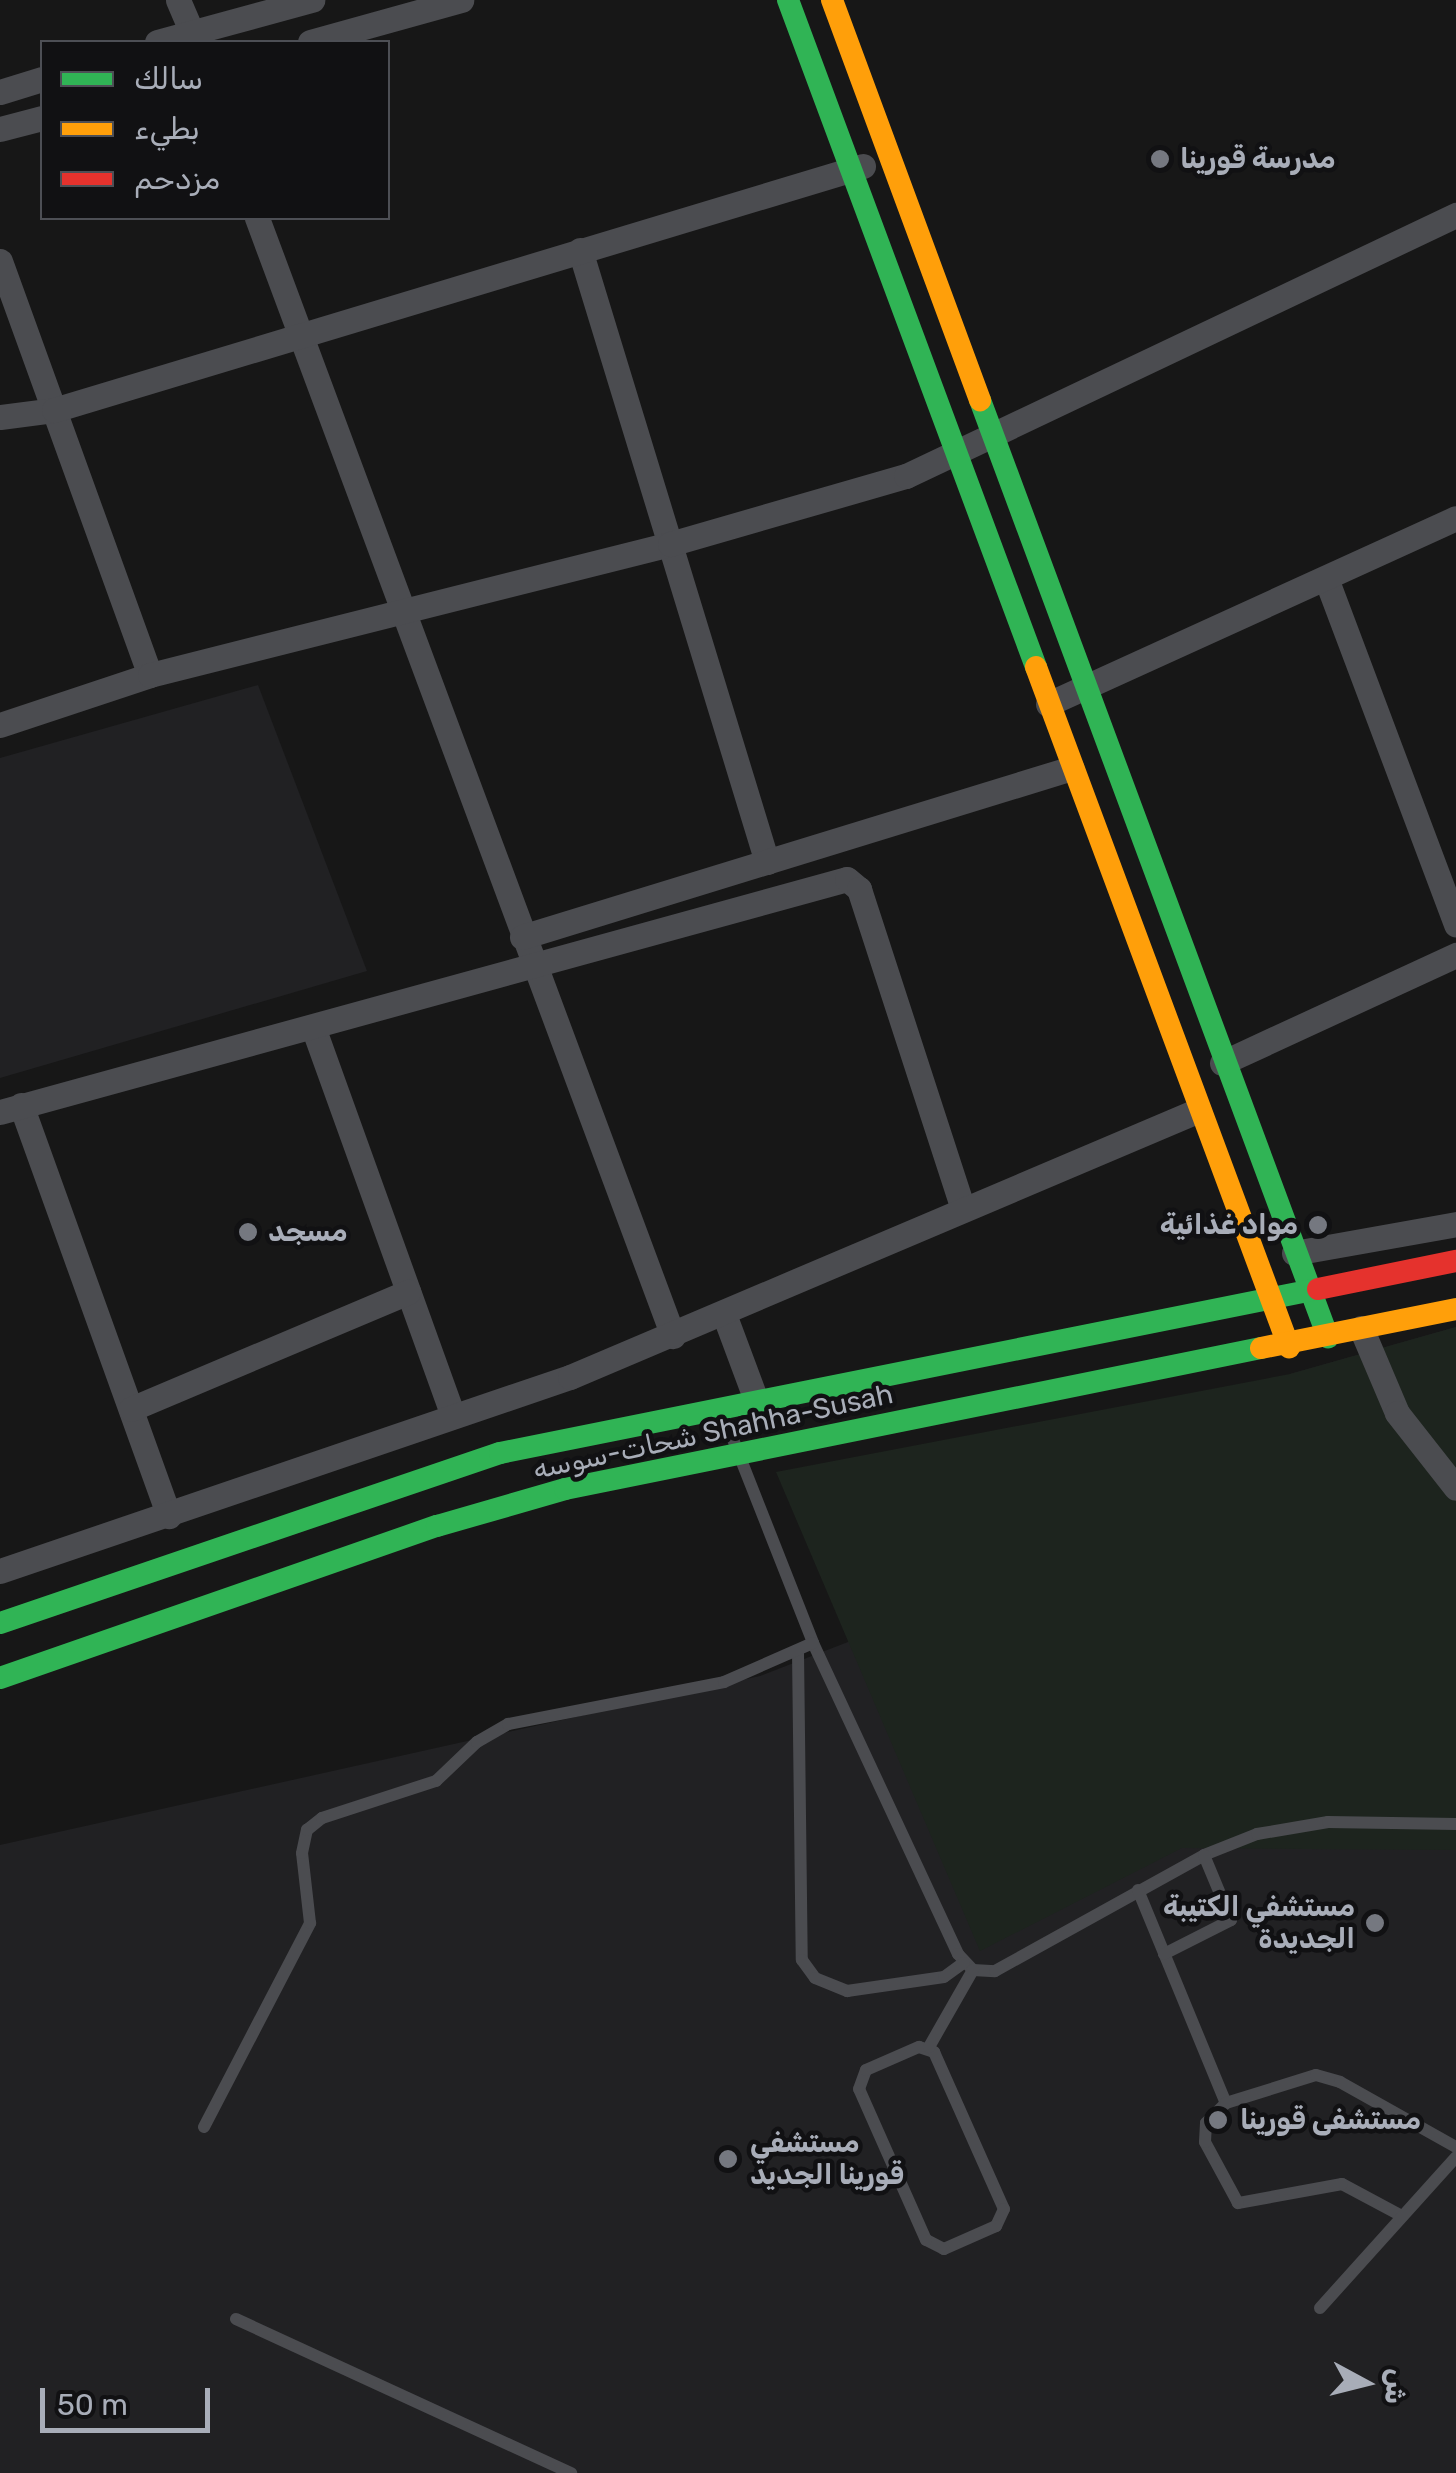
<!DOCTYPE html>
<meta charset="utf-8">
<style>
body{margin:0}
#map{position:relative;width:1456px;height:2473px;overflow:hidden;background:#171717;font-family:Rubik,"Noto Sans Arabic",sans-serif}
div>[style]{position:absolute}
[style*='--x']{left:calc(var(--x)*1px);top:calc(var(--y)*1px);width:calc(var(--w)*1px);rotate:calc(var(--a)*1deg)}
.built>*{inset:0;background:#212123}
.green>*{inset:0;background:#1d241e}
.lane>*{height:12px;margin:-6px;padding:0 6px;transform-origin:6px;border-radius:6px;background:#4b4c50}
.street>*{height:25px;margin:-12.5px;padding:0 12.5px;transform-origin:12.5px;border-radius:12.5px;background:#4b4c50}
.fast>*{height:22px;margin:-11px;padding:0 11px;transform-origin:11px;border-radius:11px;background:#30b455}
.slow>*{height:22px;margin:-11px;padding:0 11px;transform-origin:11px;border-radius:11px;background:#ff9f0a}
.jam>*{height:22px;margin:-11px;padding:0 11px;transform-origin:11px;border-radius:11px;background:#e5322d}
.dots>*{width:28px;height:28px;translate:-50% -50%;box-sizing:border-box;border:5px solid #111113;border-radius:50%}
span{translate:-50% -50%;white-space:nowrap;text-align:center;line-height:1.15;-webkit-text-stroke:9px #111113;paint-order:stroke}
.poi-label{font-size:28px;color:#a8adb8;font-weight:700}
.left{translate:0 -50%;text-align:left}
.right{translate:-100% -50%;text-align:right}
.street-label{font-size:28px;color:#a8adb8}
.legend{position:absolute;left:40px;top:40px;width:350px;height:180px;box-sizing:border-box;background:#111113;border:2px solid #4d4f55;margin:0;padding:12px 18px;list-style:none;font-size:30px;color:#a8adb8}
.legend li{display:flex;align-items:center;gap:20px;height:50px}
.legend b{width:50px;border:2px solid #4d4f55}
.north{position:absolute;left:1316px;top:2333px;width:100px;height:100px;-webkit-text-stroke:8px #111113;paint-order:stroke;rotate:97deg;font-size:28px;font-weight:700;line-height:40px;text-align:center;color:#a8adb8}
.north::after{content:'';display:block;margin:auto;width:35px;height:45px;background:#a8adb8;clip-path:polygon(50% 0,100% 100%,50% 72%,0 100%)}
.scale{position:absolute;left:40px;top:2388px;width:170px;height:45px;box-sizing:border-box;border:5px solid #a8adb8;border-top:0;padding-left:12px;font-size:30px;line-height:35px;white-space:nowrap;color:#a8adb8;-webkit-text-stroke:8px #111113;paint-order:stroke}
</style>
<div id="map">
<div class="built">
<div style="clip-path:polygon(258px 685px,367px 971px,0 1078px,0 758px)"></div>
<div style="clip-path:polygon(1456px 1327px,1456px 2473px,0 2473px,0 1845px,760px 1676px,848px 1642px,1290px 1374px)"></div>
</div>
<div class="green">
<div style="clip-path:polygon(1456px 1327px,1456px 1850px,1182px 1848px,980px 1951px,776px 1472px,1290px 1374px)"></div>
</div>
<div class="lane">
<div style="--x:723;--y:1414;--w:246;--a:68.5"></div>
<div style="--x:813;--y:1643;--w:343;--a:65"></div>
<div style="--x:958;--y:1954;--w:22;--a:47"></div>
<div style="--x:973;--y:1970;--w:22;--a:3"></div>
<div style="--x:995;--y:1971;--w:239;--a:-29"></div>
<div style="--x:1204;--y:1855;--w:57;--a:-21.6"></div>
<div style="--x:1257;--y:1834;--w:72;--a:-9.6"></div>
<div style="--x:1328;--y:1822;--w:128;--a:0.9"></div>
<div style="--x:798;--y:1652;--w:308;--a:89.3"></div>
<div style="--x:802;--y:1960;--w:22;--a:54"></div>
<div style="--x:815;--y:1978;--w:35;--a:22"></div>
<div style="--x:847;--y:1991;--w:98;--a:-8.2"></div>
<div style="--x:944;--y:1977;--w:24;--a:-36"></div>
<div style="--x:1138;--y:1890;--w:230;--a:67.6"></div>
<div style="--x:1164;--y:1954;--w:75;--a:-26.9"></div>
<div style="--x:1231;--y:1920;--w:70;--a:-112.6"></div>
<div style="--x:919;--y:2047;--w:16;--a:18"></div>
<div style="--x:934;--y:2052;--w:172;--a:66"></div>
<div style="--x:1004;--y:2209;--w:19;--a:115"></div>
<div style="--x:996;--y:2226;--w:57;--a:156.1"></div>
<div style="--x:944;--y:2249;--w:20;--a:-153"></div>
<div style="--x:926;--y:2240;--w:165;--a:-113.9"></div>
<div style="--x:859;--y:2089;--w:20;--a:-70"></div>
<div style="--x:866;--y:2070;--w:58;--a:-23.5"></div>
<div style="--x:929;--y:2047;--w:89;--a:-60.3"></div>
<div style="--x:204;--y:2127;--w:230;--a:-62.5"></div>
<div style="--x:310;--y:1923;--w:70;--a:-96.5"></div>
<div style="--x:302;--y:1853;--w:24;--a:-78"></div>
<div style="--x:307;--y:1830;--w:19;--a:-39"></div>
<div style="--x:322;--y:1818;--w:120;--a:-18"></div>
<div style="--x:436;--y:1781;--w:57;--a:-43.6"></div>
<div style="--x:477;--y:1742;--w:36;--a:-30"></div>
<div style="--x:508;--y:1724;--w:220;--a:-11"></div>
<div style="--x:724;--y:1682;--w:97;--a:-23.7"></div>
<div style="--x:1400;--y:2215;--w:66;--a:-151.9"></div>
<div style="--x:1342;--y:2184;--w:106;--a:169.6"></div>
<div style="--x:1238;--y:2203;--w:69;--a:-118.4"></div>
<div style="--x:1205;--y:2142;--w:19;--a:-87"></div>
<div style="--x:1206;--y:2123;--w:28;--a:-45"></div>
<div style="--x:1226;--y:2103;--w:94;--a:-17.3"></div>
<div style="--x:1316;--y:2075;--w:25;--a:16"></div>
<div style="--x:1340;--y:2082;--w:133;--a:29.3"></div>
<div style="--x:1320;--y:2308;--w:203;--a:-48"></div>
<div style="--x:236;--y:2319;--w:369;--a:24.7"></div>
</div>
<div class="street">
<div style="--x:178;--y:0;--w:46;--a:66.8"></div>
<div style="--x:157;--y:42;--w:161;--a:-15.2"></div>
<div style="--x:310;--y:42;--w:157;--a:-15.5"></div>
<div style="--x:0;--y:92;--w:44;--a:-17.2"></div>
<div style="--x:0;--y:129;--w:43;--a:-14.7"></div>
<div style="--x:257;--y:218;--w:1193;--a:69.59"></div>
<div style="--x:580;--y:250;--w:640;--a:73.01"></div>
<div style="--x:0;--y:261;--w:440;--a:70.1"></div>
<div style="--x:0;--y:417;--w:54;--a:-7.4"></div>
<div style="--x:54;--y:410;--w:845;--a:-16.78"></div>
<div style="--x:1327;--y:581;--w:367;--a:69.4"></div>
<div style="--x:1048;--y:704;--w:448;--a:-24.5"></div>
<div style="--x:0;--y:725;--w:158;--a:-18.4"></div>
<div style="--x:150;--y:675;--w:536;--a:-14.14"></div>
<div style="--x:670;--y:544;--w:246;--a:-16.1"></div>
<div style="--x:906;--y:476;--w:609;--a:-25.39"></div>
<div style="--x:522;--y:937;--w:575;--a:-17.08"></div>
<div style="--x:313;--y:1027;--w:413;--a:70.2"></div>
<div style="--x:1222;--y:1063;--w:258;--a:-24.8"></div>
<div style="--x:21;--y:1105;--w:437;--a:70.2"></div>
<div style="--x:0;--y:1112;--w:878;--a:-15.38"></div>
<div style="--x:847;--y:879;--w:16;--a:40"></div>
<div style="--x:859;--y:889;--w:333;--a:72"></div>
<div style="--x:1294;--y:1253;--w:165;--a:-10.1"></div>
<div style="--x:724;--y:1314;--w:92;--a:69.6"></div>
<div style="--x:1361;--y:1328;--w:92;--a:67"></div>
<div style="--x:1397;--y:1413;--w:95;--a:51.8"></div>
<div style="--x:131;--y:1409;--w:301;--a:-22.9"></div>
<div style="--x:0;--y:1571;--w:602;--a:-18.8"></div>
<div style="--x:570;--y:1377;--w:683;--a:-23"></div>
</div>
<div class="fast">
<div style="--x:788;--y:0;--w:712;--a:69.6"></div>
<div style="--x:980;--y:400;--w:1000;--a:69.63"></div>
<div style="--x:0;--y:1623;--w:528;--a:-18.78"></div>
<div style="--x:500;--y:1453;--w:834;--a:-11.34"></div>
<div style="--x:0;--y:1678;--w:463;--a:-19.2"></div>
<div style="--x:437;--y:1526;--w:133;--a:-16.1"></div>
<div style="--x:565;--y:1489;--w:710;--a:-11.45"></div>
</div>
<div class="slow">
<div style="--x:832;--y:0;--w:427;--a:69.7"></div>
<div style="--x:1036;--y:667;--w:726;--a:69.59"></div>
<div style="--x:1261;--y:1348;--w:199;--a:-11.3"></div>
</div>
<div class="jam">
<div style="--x:1318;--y:1289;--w:141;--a:-11.5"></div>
</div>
<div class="dots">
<div style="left:1160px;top:159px;background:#757880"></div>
<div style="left:1318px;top:1225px;background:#757880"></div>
<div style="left:248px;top:1232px;background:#757880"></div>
<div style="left:1375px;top:1923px;background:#757880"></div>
<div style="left:1218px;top:2120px;background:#757880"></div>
<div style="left:728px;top:2159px;background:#757880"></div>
</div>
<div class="poi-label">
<span class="left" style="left:1180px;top:159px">مدرسة قورينا</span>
<span class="right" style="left:1298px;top:1225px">مواد غذائية</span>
<span class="left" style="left:268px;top:1232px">مسجد</span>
<span class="right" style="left:1355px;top:1923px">مستشفي الكتيبة<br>الجديدة</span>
<span class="left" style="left:1240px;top:2120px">مستشفى قورينا</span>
<span class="left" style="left:750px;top:2159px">مستشفي<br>قورينا الجديد</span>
</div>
<div class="street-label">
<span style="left:713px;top:1432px;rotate:-12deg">شحات-سوسه Shahha-Susah</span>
</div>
<ul class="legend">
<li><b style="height:12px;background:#30b455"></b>سالك</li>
<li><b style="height:12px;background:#ff9f0a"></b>بطيء</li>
<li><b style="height:12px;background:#e5322d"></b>مزدحم</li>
</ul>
<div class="north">ش</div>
<div class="scale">50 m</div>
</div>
